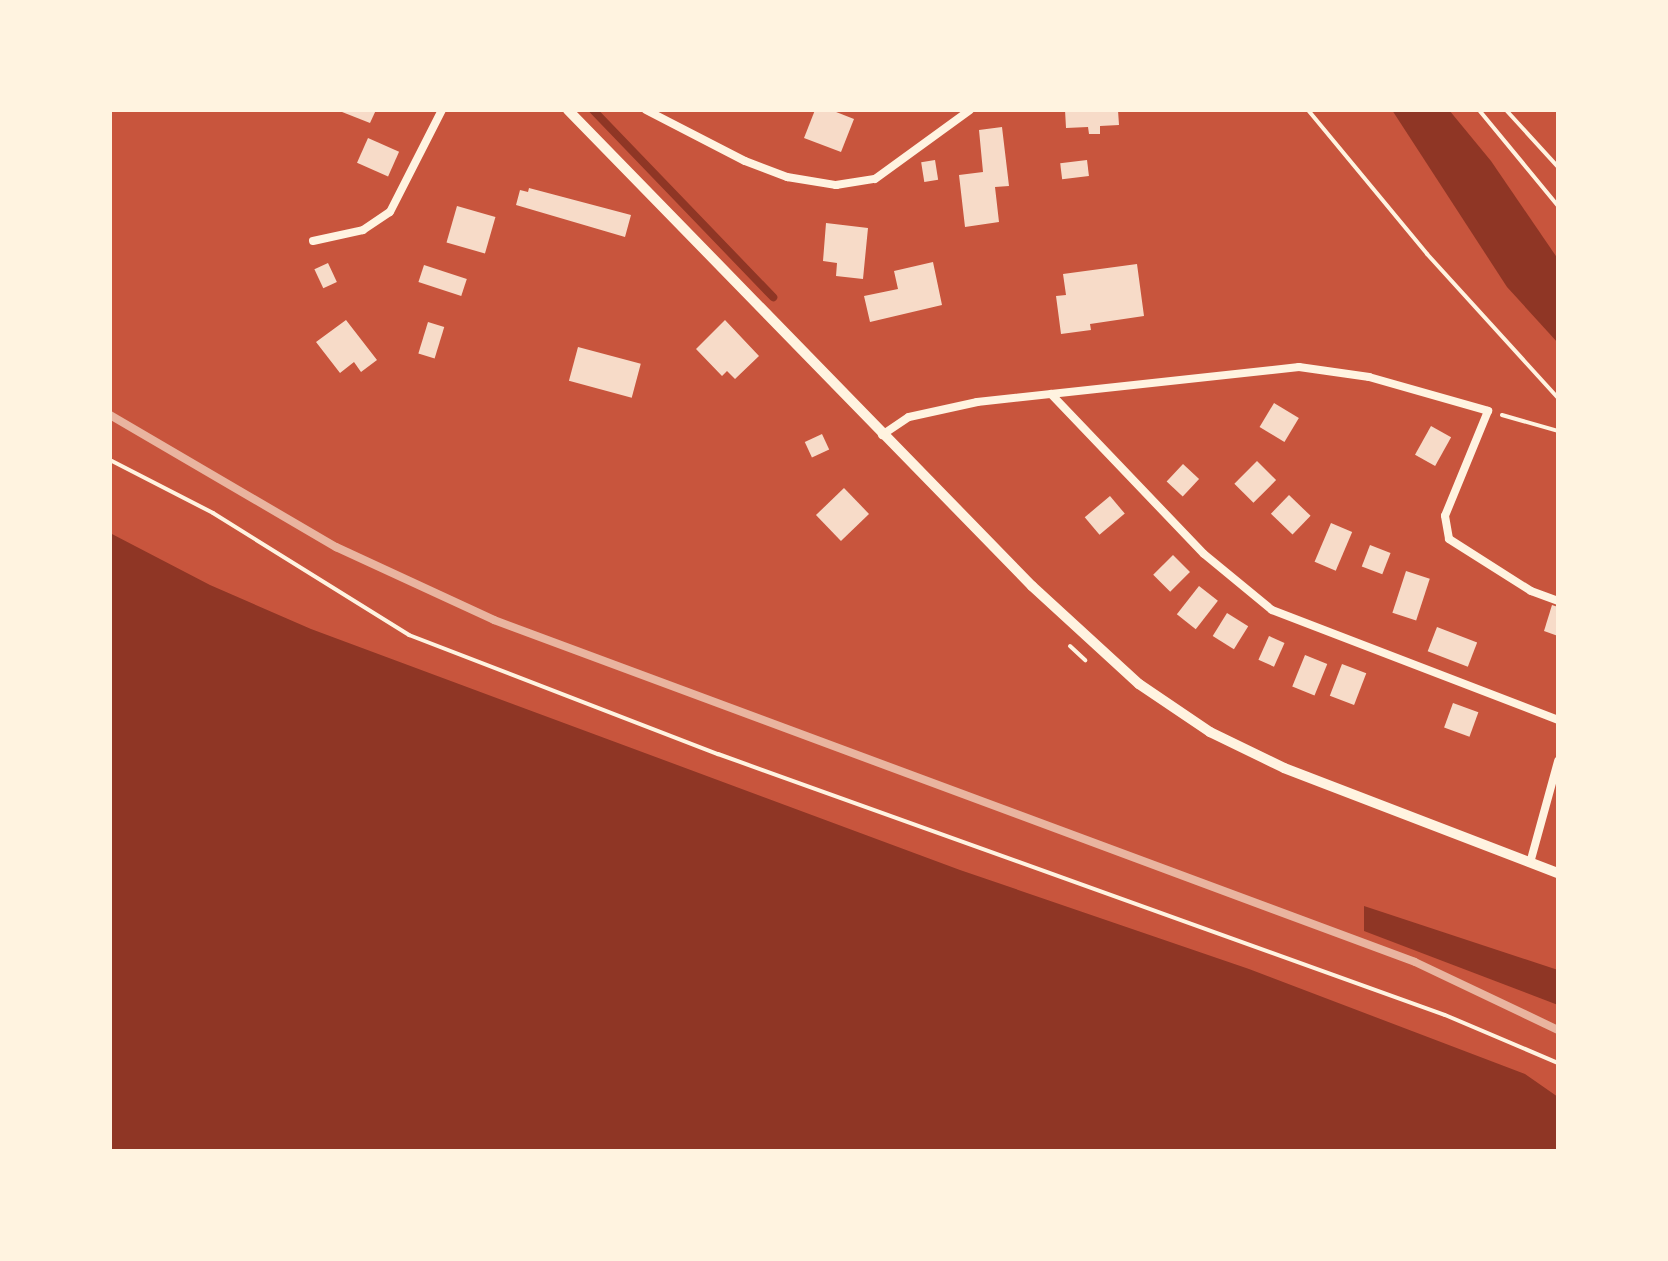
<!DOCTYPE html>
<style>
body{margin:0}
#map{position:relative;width:1668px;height:1261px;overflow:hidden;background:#c8553d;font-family:Lato,sans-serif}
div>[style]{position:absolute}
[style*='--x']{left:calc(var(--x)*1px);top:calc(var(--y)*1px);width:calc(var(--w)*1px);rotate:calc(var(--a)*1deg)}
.water>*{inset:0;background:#8f3625}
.stream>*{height:8px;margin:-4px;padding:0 4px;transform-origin:4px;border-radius:4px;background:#8f3625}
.building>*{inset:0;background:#f7dbc8;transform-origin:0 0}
.path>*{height:4px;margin:-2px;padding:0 2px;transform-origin:2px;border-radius:2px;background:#fff3e0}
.service>*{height:8px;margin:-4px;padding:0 4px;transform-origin:4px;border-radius:4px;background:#fff3e0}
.minor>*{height:10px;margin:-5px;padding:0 5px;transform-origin:5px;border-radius:5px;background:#fff3e0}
.rail>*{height:8px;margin:-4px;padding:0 4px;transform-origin:4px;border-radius:4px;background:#e9b49f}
span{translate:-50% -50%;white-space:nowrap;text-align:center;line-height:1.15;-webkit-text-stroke:8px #fff3e0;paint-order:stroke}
.frame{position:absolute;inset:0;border:112px solid #fff3e0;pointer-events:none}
</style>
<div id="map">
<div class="water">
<div style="clip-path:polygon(1392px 110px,1449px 110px,1491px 161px,1558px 259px,1558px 343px,1507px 287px)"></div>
<div style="clip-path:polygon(110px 533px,210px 585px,311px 629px,960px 870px,1249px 969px,1525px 1074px,1558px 1097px,1558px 1151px,110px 1151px)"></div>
<div style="clip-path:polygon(1364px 906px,1558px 970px,1558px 1005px,1364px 931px)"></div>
</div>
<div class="stream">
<div style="--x:593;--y:110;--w:260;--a:46.1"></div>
</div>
<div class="building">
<div style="clip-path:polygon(337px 110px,376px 110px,370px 123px)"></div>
<div style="clip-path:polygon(815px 110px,831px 110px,854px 119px,841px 152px,804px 138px)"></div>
<div style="clip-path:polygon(1065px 110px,1118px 110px,1119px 125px,1100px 126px,1100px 134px,1089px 134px,1088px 127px,1066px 128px)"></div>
<div style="clip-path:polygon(1002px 127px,1009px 186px,995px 187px,999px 222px,965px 227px,959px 175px,983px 172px,979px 130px)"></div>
<div style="left:368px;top:138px;width:34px;height:27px;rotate:24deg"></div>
<div style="left:935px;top:160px;width:20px;height:14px;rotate:81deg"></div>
<div style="left:1087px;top:160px;width:16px;height:27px;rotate:83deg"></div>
<div style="clip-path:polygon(529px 188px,631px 215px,625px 237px,516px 205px,520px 190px,528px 192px)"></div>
<div style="left:457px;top:206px;width:40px;height:38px;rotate:16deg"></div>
<div style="clip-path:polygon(826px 223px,868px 228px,863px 279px,836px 276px,837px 263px,823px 261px)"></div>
<div style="clip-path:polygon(933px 262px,942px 305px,870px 322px,864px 296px,898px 289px,894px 271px)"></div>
<div style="left:328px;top:263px;width:21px;height:15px;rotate:65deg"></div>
<div style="clip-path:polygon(1137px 264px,1144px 316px,1090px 324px,1091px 330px,1061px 334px,1056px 296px,1066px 295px,1063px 274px)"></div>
<div style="left:424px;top:265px;width:45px;height:18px;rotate:18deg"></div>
<div style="clip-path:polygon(346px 320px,377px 360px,361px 372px,354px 362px,340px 373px,316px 342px)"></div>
<div style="clip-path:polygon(725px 320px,759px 356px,735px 379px,727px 371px,722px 376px,696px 349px)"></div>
<div style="left:428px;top:322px;width:17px;height:33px;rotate:17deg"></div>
<div style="left:578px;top:347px;width:65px;height:35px;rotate:15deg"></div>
<div style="left:1274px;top:403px;width:29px;height:28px;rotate:31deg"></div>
<div style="left:1431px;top:426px;width:23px;height:33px;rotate:29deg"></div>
<div style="left:822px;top:434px;width:17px;height:19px;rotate:65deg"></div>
<div style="left:1257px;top:461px;width:27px;height:32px;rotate:45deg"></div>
<div style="left:1183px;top:464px;width:22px;height:24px;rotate:43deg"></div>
<div style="left:844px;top:488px;width:36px;height:39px;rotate:46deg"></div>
<div style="left:1289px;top:495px;width:30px;height:26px;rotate:44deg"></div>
<div style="left:1110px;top:496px;width:23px;height:33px;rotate:50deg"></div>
<div style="left:1331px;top:523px;width:23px;height:42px;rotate:23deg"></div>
<div style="left:1370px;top:545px;width:22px;height:23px;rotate:21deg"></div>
<div style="left:1173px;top:555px;width:24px;height:28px;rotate:45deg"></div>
<div style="left:1406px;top:571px;width:25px;height:44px;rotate:18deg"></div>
<div style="left:1199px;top:586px;width:24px;height:36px;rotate:38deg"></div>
<div style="clip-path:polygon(1552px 605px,1558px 607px,1558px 636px,1544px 631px)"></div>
<div style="left:1227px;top:613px;width:25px;height:27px;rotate:32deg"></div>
<div style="left:1437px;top:627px;width:43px;height:26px;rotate:21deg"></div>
<div style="left:1269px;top:636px;width:17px;height:26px;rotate:24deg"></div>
<div style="left:1305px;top:655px;width:24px;height:34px;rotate:22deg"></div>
<div style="left:1342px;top:664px;width:26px;height:34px;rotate:21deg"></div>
<div style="left:1453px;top:703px;width:27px;height:26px;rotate:20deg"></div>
</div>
<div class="path">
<div style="--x:1308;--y:110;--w:187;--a:50.4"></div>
<div style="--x:1427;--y:254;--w:195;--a:47.7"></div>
<div style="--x:1479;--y:110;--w:124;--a:50.5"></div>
<div style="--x:1506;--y:110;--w:77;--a:47.6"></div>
<div style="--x:1502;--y:415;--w:58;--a:15.9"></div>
<div style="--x:110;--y:460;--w:116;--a:27.2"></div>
<div style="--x:213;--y:513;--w:231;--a:31.9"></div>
<div style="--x:409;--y:635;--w:331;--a:21.1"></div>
<div style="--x:718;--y:754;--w:772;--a:19.75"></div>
<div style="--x:1445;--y:1015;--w:123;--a:23"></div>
<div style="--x:1070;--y:646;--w:21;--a:43"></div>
</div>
<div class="service">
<div style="--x:646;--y:110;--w:111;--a:27.3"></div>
<div style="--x:745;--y:161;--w:45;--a:20.9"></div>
<div style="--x:787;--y:177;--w:50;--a:9.3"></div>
<div style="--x:836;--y:185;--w:39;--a:-9"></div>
<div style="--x:875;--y:179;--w:117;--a:-36"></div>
<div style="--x:313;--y:241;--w:51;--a:-12.4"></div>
<div style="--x:363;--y:230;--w:32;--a:-34"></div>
<div style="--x:390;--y:212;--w:114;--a:-63"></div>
<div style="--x:1051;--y:394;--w:221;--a:46.3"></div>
<div style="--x:1204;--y:554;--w:88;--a:39.5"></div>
<div style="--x:1272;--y:610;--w:306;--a:21"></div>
<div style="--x:882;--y:435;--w:32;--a:-34"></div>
<div style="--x:909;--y:417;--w:70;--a:-12.4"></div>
<div style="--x:977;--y:402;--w:324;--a:-6.2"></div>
<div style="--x:1299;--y:367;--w:71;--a:8.1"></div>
<div style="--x:1369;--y:377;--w:124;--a:15.9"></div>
<div style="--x:1488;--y:411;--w:113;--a:112.3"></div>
<div style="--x:1445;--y:516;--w:23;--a:80"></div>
<div style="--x:1449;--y:539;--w:97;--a:32.4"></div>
<div style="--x:1531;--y:591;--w:29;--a:20"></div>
<div style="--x:1530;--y:863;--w:106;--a:-74.6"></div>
</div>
<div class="minor">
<div style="--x:568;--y:110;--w:665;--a:45.73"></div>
<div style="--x:1032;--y:586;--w:145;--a:42.5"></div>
<div style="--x:1139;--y:684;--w:86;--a:34.1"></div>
<div style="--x:1210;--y:732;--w:82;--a:25.9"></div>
<div style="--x:1284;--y:768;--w:293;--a:21"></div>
</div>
<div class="rail">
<div style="--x:110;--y:415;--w:262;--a:30.3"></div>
<div style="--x:336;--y:547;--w:174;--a:24.8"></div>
<div style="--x:494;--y:620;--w:982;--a:20.37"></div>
<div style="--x:1415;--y:962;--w:158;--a:25.4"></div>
</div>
<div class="frame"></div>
</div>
